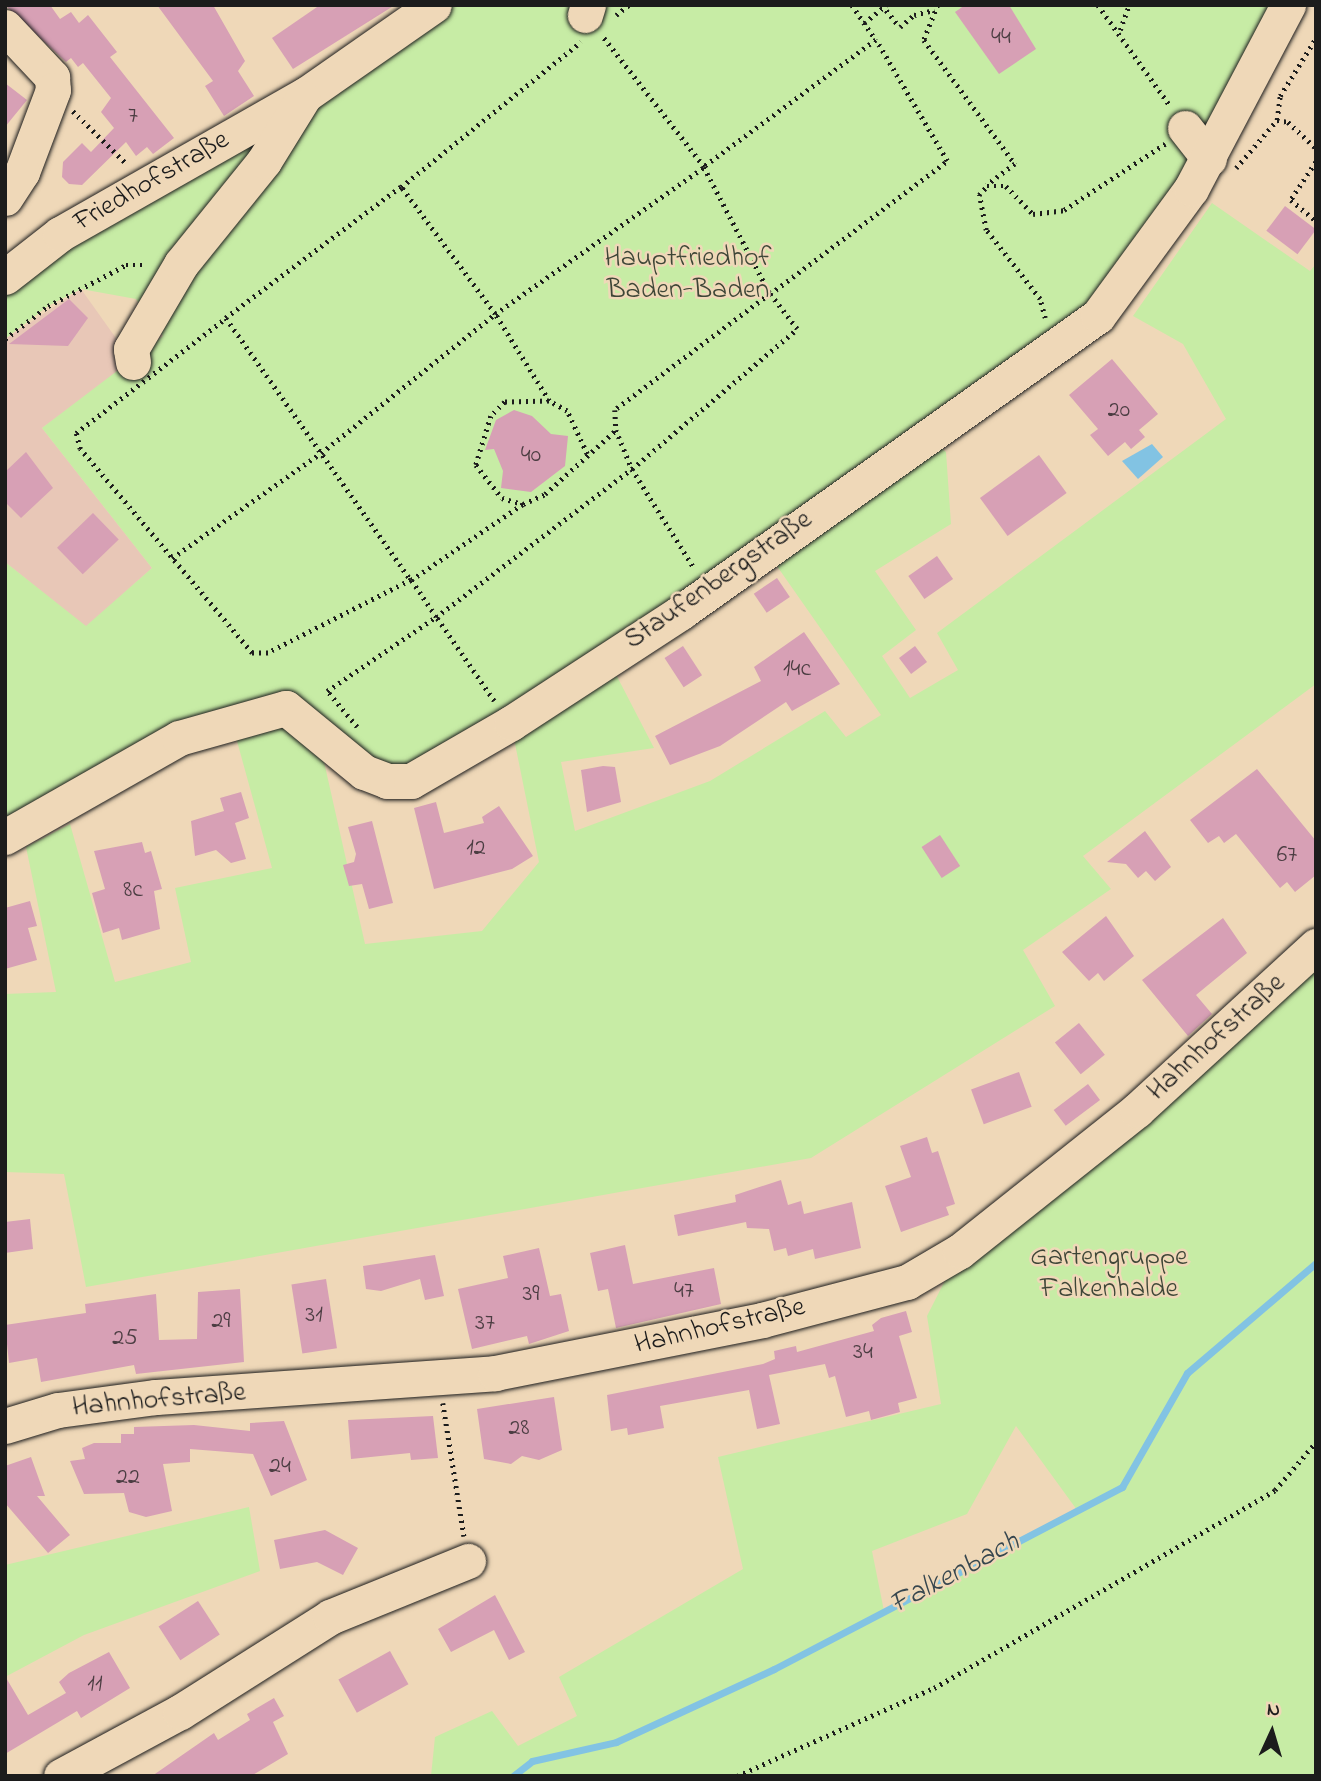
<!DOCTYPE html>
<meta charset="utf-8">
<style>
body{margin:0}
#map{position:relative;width:1321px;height:1781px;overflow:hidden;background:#efd8b8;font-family:"Indie Flower",sans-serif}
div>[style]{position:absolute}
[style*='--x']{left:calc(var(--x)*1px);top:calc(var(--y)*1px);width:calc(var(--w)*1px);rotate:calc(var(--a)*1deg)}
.built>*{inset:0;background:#e8c7b7}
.green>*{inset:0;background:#c7eca5}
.water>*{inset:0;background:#82c3e3}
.stream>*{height:7px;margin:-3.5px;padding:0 3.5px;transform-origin:3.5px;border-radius:3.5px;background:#82c3e3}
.building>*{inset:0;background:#d7a0b5;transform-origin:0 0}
.path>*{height:4.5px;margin-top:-2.25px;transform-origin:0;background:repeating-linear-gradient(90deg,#1c1c1c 0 2px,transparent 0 7px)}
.roads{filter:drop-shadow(0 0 2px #1c1c1c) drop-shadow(0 0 2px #1c1c1c)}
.minor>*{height:35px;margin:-17.5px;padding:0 17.5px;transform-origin:17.5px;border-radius:17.5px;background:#efd8b8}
span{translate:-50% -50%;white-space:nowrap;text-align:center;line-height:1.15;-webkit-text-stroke:5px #efd8b8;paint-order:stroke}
.number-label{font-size:24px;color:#4b3d42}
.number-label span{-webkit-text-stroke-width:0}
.street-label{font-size:28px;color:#1c1c1c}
.park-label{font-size:28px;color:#3e4637}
.water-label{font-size:30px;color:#36464e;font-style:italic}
.frame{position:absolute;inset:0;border:7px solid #1c1c1c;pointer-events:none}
.north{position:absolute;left:1237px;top:1697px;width:70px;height:70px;-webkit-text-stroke:5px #efd8b8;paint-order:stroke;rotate:4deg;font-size:19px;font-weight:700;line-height:28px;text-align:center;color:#1c1c1c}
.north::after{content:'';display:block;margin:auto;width:24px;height:32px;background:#1c1c1c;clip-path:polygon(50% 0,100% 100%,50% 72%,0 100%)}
</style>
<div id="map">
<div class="built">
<div style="clip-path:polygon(81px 289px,133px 362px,42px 428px,152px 568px,86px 627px,5px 562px,5px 339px)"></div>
</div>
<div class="green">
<div style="clip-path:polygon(evenodd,434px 5px,1288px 5px,1098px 316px,608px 659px,654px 748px,561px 762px,575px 831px,710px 781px,825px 711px,846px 737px,881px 715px,772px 559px,936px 444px,946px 452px,951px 524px,875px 571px,916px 630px,882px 656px,910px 698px,958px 670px,937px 633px,1226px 419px,1183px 344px,1133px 316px,1212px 203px,1310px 271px,1316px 264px,1316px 684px,1083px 856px,1111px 889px,1023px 950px,1055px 1006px,811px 1158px,86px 1287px,64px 1174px,5px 1172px,5px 994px,56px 992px,26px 847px,70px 824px,115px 982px,191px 962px,175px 888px,272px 868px,232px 723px,5px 837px,5px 562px,86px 626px,152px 568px,42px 428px,163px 336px,136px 299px,81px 289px,48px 306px,5px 339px,5px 275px,434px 5px,511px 724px,539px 862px,482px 931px,365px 944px,318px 735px,411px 781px,511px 724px)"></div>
<div style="clip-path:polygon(evenodd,1316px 946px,1316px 1776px,431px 1776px,435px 1737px,492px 1711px,518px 1746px,577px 1716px,559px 1677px,743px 1569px,718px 1457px,941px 1404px,927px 1316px,960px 1251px,1316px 946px,1016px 1426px,1077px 1510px,884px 1611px,872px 1551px,967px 1514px,1016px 1426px)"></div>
<div style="clip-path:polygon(249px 1507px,260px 1571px,84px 1635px,5px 1677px,5px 1565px)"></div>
</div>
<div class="water">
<div style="clip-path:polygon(1152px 444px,1163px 457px,1138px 479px,1122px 461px)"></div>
</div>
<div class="stream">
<div style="--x:513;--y:1776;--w:24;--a:-38"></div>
<div style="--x:532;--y:1761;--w:86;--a:-12.7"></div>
<div style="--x:616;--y:1742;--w:174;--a:-24.8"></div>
<div style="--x:774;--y:1669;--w:393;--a:-27.6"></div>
<div style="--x:1122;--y:1487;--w:131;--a:-60.3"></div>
<div style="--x:1187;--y:1373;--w:170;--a:-40.5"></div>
</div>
<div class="building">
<div style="clip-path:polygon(5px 5px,50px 5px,60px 19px,71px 12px,79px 23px,88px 15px,117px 52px,110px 57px,174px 138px,153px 154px,147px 147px,136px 156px,126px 142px,82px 185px,69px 184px,62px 177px,63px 162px,82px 143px,91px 152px,114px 128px,101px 112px,111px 98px,83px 63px,78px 67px,71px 58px,66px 62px)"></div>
<div style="clip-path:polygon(157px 5px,213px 5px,245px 61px,238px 71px,254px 96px,224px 116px,205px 86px,213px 81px)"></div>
<div style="clip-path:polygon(320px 5px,395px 5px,293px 69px,272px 38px)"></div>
<div style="clip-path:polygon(965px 5px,1009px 5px,1036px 49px,999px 74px,955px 12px)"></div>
<div style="clip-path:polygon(5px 83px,27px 100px,5px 127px)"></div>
<div style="left:1285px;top:206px;width:39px;height:31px;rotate:37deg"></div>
<div style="clip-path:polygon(69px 299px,88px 318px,68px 346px,9px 344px)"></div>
<div style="clip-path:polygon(1112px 359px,1158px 414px,1139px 430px,1145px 437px,1131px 449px,1125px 442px,1108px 456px,1090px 435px,1098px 429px,1069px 395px)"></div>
<div style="clip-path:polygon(514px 410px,532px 416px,551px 434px,568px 436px,565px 466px,531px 492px,501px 488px,503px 471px,494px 449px,485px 450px,496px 420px)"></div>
<div style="clip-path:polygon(26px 452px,53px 488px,21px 518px,5px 502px,5px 472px)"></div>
<div style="left:1039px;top:455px;width:47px;height:73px;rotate:54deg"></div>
<div style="left:93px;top:513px;width:37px;height:50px;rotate:46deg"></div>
<div style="left:937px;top:556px;width:28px;height:35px;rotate:55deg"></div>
<div style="left:777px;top:578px;width:23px;height:28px;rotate:56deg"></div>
<div style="clip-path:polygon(804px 632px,840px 684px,792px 711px,786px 702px,720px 746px,670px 765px,655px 736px,761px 681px,754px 667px)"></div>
<div style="left:683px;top:646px;width:35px;height:22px;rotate:57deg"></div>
<div style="left:915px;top:646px;width:20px;height:20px;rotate:53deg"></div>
<div style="clip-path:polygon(603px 766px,615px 767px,621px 802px,587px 812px,581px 770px)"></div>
<div style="clip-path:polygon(1257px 769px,1316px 841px,1316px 875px,1295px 892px,1287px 882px,1280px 888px,1236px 834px,1224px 843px,1219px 836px,1208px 843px,1190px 820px)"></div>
<div style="clip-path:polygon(241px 792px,249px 818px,235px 823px,246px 859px,231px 863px,216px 850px,195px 856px,191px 821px,224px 811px,220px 798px)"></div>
<div style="clip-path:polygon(436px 802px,444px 833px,484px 823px,482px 817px,499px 806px,533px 856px,512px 869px,434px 889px,414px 808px)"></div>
<div style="clip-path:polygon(372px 821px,393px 903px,369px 909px,362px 884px,349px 886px,343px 865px,354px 862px,356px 854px,348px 827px)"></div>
<div style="clip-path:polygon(1145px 831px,1171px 867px,1155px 881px,1146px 871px,1138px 878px,1126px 864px,1107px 862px)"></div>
<div style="left:940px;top:835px;width:37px;height:22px;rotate:57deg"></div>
<div style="clip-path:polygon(142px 842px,145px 853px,151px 851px,162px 889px,154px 891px,160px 929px,122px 940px,119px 928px,103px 933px,92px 893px,105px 889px,94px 851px)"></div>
<div style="clip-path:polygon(30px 901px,37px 926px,28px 928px,37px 960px,5px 969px,5px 908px)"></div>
<div style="clip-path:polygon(1106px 916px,1134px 956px,1104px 981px,1098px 973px,1089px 981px,1062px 952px)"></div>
<div style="clip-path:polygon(1223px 918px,1247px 953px,1196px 995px,1212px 1014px,1188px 1036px,1142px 980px)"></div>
<div style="left:1079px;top:1023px;width:41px;height:31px;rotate:51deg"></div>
<div style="left:1019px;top:1072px;width:37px;height:51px;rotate:70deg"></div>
<div style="left:1088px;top:1084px;width:20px;height:43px;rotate:53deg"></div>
<div style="clip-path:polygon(927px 1137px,932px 1153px,938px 1151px,955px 1204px,946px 1207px,949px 1215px,901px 1232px,885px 1186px,911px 1177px,900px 1146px)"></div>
<div style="clip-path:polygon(781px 1180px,788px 1205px,801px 1201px,804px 1214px,852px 1202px,861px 1248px,815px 1259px,813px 1249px,788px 1256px,786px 1248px,774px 1251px,769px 1229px,747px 1228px,746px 1222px,678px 1236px,674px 1215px,736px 1202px,735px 1195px)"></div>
<div style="clip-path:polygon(30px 1219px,33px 1249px,5px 1253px,5px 1222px)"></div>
<div style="clip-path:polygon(625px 1245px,633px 1284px,714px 1268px,721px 1304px,616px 1328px,608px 1289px,598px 1291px,590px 1253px)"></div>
<div style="clip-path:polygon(539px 1248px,550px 1296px,561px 1294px,569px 1331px,529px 1344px,527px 1336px,472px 1349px,458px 1289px,508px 1278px,503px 1256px)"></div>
<div style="clip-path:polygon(435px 1255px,444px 1296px,425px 1300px,420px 1279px,381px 1291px,366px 1289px,363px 1266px)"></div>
<div style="left:326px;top:1279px;width:70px;height:35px;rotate:81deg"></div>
<div style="clip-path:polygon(240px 1289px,244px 1362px,136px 1374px,134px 1365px,41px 1382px,37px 1358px,9px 1363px,5px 1325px,86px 1313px,85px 1304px,156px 1294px,159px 1340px,197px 1339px,198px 1292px)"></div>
<div style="clip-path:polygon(906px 1311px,912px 1332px,899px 1336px,917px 1398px,898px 1403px,900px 1412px,871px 1420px,869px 1411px,846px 1417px,835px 1376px,829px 1378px,825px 1364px,769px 1375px,780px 1424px,757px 1429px,749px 1390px,660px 1406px,664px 1428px,628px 1435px,627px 1428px,611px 1431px,607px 1395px,763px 1364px,775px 1359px,774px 1351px,796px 1346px,797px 1352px,874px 1331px,872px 1325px,881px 1318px)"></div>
<div style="clip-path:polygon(554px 1397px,562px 1450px,539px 1460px,522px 1456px,511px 1464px,484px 1459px,477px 1409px)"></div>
<div style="clip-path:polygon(433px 1416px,438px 1458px,411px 1460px,410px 1453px,351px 1459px,348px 1420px)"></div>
<div style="clip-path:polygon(284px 1421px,307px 1480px,271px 1496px,253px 1454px,190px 1449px,190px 1462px,163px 1464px,172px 1511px,146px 1517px,129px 1512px,124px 1493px,84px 1494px,70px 1461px,85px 1459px,82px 1448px,94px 1443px,121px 1443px,121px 1434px,134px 1434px,134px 1427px,194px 1425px,250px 1431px,250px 1423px)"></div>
<div style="clip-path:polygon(31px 1457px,45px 1496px,37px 1496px,70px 1535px,48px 1553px,5px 1503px,5px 1466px)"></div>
<div style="clip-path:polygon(325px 1530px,358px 1548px,343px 1575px,317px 1562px,280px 1569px,274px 1540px)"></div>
<div style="clip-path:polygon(495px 1595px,525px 1652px,509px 1660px,494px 1630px,451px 1652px,438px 1629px)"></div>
<div style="left:198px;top:1601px;width:40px;height:47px;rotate:57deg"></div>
<div style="left:390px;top:1651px;width:38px;height:59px;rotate:61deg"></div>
<div style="clip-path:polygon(109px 1652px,130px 1688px,81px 1718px,77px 1711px,5px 1754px,5px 1676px,28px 1715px,66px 1693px,59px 1682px,69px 1673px)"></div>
<div style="clip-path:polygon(274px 1698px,284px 1716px,273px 1722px,288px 1754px,251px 1776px,152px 1776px,214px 1733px,218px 1740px,250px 1720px,247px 1714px)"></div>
</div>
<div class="path">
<div style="--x:852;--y:5;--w:42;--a:55.6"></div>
<div style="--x:876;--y:40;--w:214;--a:143.6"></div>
<div style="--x:704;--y:167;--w:143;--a:62.5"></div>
<div style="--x:770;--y:294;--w:221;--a:-36.9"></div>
<div style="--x:947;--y:161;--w:140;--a:-120.4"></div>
<div style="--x:882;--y:5;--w:28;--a:51"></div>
<div style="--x:900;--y:27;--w:18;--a:-41"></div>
<div style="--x:914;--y:15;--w:21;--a:-14"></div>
<div style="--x:938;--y:5;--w:38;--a:112"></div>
<div style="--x:924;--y:40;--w:154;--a:53.7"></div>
<div style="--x:1015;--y:164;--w:35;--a:143"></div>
<div style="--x:1098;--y:5;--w:125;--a:54.4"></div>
<div style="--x:616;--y:15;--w:16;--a:-38"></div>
<div style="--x:864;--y:23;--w:28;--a:-39"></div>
<div style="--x:1120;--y:30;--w:27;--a:-70"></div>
<div style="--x:73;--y:111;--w:76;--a:44.5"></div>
<div style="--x:1277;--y:120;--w:24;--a:-83"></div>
<div style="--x:1280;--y:96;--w:68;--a:-58.2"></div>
<div style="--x:1316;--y:162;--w:45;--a:123.3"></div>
<div style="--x:1291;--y:200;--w:33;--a:40"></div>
<div style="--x:1236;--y:168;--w:63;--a:-49.5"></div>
<div style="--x:1277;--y:120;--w:11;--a:10"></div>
<div style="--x:1288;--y:122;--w:38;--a:43"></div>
<div style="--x:401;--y:187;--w:231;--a:-38.9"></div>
<div style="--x:226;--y:318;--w:321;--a:54.8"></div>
<div style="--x:411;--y:580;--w:161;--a:153"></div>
<div style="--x:268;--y:653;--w:16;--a:180"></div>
<div style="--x:252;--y:653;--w:267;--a:-130.1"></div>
<div style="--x:80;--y:449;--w:16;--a:-104"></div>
<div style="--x:76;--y:433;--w:189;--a:-37.5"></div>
<div style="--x:1045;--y:318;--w:20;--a:-105"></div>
<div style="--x:1040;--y:299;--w:88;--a:-128"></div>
<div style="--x:986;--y:230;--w:36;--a:-101"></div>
<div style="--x:979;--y:195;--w:12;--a:-48"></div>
<div style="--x:987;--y:186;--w:19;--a:0"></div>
<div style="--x:1006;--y:186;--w:39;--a:46"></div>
<div style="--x:1033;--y:214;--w:31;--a:-7"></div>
<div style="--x:1064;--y:210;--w:121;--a:-33.2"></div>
<div style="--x:5;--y:339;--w:54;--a:-37.5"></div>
<div style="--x:48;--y:306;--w:88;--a:-27.7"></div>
<div style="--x:126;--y:265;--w:21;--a:0"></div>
<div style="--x:549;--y:401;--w:102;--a:-121.8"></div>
<div style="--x:495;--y:314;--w:256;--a:-35.1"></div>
<div style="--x:704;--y:167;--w:166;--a:-127.9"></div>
<div style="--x:587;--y:454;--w:47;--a:-114.9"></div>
<div style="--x:567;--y:411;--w:21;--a:-151"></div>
<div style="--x:549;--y:401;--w:44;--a:178.7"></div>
<div style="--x:505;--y:402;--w:20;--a:135"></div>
<div style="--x:491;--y:416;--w:51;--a:107"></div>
<div style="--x:476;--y:465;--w:42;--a:51.8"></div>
<div style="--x:502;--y:498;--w:22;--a:16"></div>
<div style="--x:523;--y:504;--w:24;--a:-24"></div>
<div style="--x:545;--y:494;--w:96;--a:-42"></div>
<div style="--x:172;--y:558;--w:182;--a:-35.2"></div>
<div style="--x:321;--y:453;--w:223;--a:-38.6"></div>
<div style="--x:495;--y:314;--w:158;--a:-126.5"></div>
<div style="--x:401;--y:187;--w:219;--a:143.2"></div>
<div style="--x:494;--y:701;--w:102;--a:-124.6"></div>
<div style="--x:436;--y:617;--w:246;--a:-37.1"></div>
<div style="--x:632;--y:469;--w:216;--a:-40.3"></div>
<div style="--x:797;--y:329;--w:44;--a:-127.6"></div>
<div style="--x:770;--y:294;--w:194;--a:143.2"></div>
<div style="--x:615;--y:410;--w:20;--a:87"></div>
<div style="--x:616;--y:430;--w:42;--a:67.7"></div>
<div style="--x:632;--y:469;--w:117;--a:57.9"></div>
<div style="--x:357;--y:727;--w:47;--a:-129.8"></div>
<div style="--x:327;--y:691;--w:132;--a:-34.2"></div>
<div style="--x:436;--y:617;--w:45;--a:-124"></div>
<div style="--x:411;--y:580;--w:135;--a:-34.2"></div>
<div style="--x:443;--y:1403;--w:135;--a:81"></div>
<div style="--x:737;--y:1776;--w:216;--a:-24.1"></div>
<div style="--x:934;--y:1688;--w:394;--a:-30.1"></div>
<div style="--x:1275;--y:1490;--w:63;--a:-49.5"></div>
</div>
<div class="roads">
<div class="minor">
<div style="--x:585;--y:15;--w:10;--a:-73"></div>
<div style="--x:5;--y:27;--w:69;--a:46.8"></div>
<div style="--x:52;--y:77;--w:13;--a:86"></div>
<div style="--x:53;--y:90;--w:88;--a:110.7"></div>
<div style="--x:22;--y:172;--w:31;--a:123"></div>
<div style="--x:1185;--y:128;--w:39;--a:52"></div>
<div style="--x:5;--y:277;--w:70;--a:-38"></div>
<div style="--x:60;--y:234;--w:282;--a:-29.6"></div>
<div style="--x:305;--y:95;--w:157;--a:-34.9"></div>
<div style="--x:133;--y:362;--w:13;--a:-99"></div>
<div style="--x:131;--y:349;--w:99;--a:-59.5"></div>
<div style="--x:181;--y:264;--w:132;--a:-51.1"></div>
<div style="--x:264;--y:161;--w:74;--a:-58.2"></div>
<div style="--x:5;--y:837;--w:200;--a:-29.6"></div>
<div style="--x:179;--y:738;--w:111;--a:-15.7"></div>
<div style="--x:286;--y:708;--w:101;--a:39.4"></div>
<div style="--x:364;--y:772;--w:25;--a:21"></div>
<div style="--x:387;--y:781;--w:24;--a:0"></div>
<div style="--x:411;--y:781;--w:116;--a:-30.1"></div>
<div style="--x:511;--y:723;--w:203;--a:-33.1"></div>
<div style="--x:681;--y:612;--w:511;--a:-35.37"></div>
<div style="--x:1098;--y:316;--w:157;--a:-53.8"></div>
<div style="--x:1191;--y:189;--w:208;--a:-62.2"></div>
<div style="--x:5;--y:1426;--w:55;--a:-16.8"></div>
<div style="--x:58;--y:1410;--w:99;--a:-7.6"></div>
<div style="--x:156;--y:1397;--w:340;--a:-4"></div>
<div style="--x:495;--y:1373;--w:272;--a:-11.2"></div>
<div style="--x:762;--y:1320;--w:150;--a:-14.7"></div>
<div style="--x:907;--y:1282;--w:61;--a:-30.3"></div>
<div style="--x:960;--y:1251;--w:226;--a:-38.5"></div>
<div style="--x:1137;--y:1110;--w:243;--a:-42.5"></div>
<div style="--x:61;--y:1776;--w:135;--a:-28.3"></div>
<div style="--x:180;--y:1712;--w:178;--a:-32.3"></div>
<div style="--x:330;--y:1617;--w:149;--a:-22.1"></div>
</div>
</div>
<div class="number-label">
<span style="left:1001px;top:38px">44</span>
<span style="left:133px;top:117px">7</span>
<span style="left:1119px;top:411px">20</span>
<span style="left:531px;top:456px">40</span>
<span style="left:797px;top:670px">14c</span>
<span style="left:476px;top:849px">12</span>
<span style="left:1287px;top:856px">67</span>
<span style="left:133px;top:891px">8c</span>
<span style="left:684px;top:1292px">47</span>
<span style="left:531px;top:1295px">39</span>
<span style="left:314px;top:1316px">31</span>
<span style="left:221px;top:1322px">29</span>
<span style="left:485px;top:1324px">37</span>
<span style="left:125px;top:1339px">25</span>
<span style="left:863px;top:1353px">34</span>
<span style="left:519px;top:1429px">28</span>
<span style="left:280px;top:1467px">24</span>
<span style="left:128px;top:1478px">22</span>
<span style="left:95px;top:1685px">11</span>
</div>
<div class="street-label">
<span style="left:152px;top:182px;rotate:-30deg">Friedhofstraße</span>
<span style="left:719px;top:581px;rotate:-35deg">Staufenbergstraße</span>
<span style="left:1217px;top:1038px;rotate:-42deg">Hahnhofstraße</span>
<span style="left:720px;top:1327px;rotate:-13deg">Hahnhofstraße</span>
<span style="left:159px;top:1401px;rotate:-5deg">Hahnhofstraße</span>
</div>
<div class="park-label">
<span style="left:688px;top:275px">Hauptfriedhof<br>Baden-Baden</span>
<span style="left:1109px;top:1274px">Gartengruppe<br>Falkenhalde</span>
</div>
<div class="water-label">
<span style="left:955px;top:1574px;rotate:-28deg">Falkenbach</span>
</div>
<div class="frame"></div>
<div class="north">N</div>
</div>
